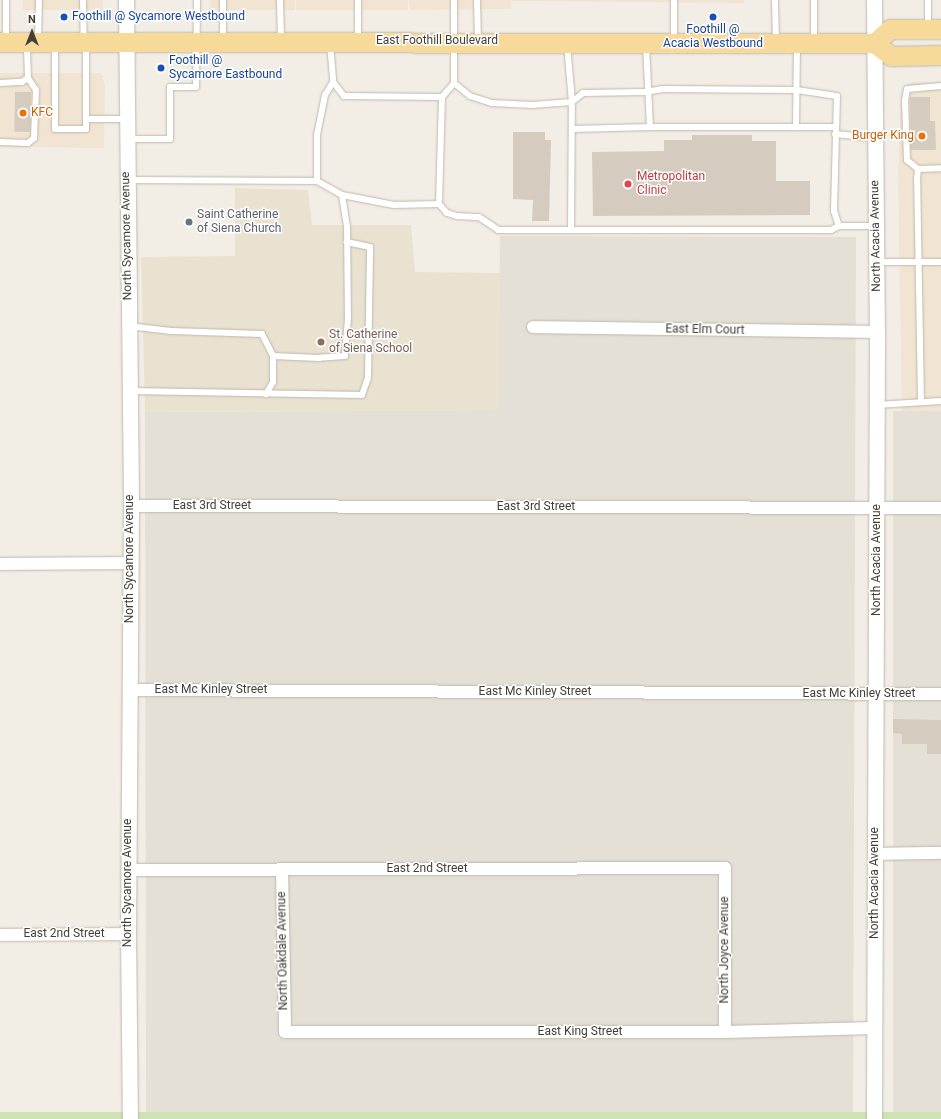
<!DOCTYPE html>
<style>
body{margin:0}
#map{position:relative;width:941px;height:1119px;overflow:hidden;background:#f2eee6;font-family:Roboto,sans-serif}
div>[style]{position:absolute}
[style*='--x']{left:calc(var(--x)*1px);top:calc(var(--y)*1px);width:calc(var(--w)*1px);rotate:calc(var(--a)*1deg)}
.residential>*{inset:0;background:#e5e0d5;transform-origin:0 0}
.commercial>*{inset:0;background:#f2e4d2;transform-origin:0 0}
.education>*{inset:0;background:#eae2d1}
.green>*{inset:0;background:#cee3b2;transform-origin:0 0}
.building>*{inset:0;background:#d5ccbf;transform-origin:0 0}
.roads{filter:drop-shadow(0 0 1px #bfb8ac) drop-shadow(0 0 1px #bfb8ac)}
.service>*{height:6px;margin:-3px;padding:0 3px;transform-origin:3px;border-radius:3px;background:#fff}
.minor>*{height:12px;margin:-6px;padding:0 6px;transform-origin:6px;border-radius:6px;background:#fff}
.tertiary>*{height:15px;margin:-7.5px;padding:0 7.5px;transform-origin:7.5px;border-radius:7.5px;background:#fff}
.primary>*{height:19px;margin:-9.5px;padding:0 9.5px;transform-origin:9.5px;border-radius:9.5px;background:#f7da9a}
.dots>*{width:11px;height:11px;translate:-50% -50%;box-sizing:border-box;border:2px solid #fff;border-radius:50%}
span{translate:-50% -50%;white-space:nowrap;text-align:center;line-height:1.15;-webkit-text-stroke:3px #fff;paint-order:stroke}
.transit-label{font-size:12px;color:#164399}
.left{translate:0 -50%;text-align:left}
.street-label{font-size:12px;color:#443e36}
.food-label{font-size:12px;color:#c56008}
.right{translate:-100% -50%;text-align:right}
.health-label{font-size:12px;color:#be3a42}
.worship-label{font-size:12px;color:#5b616d}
.education-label{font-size:12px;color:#785e54}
.north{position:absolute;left:12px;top:12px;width:40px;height:40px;-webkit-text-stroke:3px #fff;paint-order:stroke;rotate:0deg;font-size:11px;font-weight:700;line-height:16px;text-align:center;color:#443e36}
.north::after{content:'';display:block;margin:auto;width:14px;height:18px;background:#443e36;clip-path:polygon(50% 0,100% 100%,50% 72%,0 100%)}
</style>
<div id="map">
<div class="residential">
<div style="clip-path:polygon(500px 236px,856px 237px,853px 1112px,146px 1112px,145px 412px,498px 410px)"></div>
<div style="left:941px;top:411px;width:701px;height:48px;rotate:90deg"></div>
</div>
<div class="commercial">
<div style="left:23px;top:0;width:80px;height:10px"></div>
<div style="left:210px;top:0;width:85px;height:10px"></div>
<div style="left:296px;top:0;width:112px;height:10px"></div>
<div style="clip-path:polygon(409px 0,744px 0,744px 3px,511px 1px,511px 9px,410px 10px)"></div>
<div style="clip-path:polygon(0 73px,101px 73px,105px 84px,104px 148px,0 147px)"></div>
<div style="clip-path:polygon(914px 82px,941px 82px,941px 411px,902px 411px,898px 177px,901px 97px,904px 87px)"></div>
</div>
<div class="education">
<div style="clip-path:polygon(235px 188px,308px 190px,312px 225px,411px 225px,415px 272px,500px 273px,498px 410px,145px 412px,141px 257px,235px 256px)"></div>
</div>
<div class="green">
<div style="left:0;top:1112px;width:941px;height:7px"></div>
</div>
<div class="building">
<div style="left:31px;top:92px;width:40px;height:16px;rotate:91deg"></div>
<div style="clip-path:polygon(910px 97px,930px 97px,930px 121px,935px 121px,936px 150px,911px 150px)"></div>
<div style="clip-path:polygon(513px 132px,545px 132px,545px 140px,551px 140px,549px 221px,532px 221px,533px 200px,513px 199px)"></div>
<div style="clip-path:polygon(692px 135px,752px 135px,752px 141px,776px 141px,776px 181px,810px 181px,810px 215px,593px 216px,592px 152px,664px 151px,664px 140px,692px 140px)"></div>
<div style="clip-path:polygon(893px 719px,941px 720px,941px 754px,927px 754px,927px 744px,902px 744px,902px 734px,893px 733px)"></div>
</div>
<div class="roads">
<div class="service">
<div style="--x:83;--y:0;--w:39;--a:89"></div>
<div style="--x:223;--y:0;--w:40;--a:90"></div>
<div style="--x:280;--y:0;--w:40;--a:88.6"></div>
<div style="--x:358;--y:0;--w:40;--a:90"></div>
<div style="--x:477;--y:0;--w:40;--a:88.6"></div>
<div style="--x:674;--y:0;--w:40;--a:90"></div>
<div style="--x:775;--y:0;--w:41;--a:88.6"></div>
<div style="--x:928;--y:26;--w:26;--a:-90"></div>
<div style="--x:6;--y:40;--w:40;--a:-90"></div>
<div style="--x:38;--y:40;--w:40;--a:-88.6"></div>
<div style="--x:814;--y:40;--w:40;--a:-90"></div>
<div style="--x:330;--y:44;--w:38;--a:85"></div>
<div style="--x:333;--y:82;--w:18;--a:52"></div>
<div style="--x:344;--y:96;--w:98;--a:0.6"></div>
<div style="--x:55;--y:45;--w:84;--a:90"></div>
<div style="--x:55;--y:129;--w:31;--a:0"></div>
<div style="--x:86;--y:129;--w:86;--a:-90"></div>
<div style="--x:0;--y:83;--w:22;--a:-3"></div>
<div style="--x:22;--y:82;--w:7;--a:-34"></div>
<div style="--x:28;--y:78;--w:33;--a:-92"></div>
<div style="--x:454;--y:83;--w:21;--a:39"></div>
<div style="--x:470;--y:96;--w:23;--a:18"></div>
<div style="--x:492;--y:103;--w:40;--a:2.9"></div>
<div style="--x:532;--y:105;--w:40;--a:-4.3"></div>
<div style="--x:572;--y:102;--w:57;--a:-95"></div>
<div style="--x:86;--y:119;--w:40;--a:0"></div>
<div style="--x:650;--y:127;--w:186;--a:0"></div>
<div style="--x:796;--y:127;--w:83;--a:-89.3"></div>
<div style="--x:572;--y:129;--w:78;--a:-1.5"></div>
<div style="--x:650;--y:127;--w:82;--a:-92.8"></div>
<div style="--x:835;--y:134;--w:40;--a:5.7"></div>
<div style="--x:128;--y:139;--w:42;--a:0"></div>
<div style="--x:170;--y:139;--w:52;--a:-90"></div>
<div style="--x:170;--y:87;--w:26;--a:0"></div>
<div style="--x:196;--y:87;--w:87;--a:-89.3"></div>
<div style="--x:0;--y:142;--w:28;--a:2"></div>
<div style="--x:28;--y:143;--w:8;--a:-40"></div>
<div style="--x:34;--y:138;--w:48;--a:-87.6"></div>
<div style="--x:36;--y:90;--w:14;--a:-124"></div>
<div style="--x:918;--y:169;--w:14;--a:-141"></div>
<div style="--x:907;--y:160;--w:60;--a:-91.9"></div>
<div style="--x:905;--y:100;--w:11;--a:-80"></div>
<div style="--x:907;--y:89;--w:34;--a:-5"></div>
<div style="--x:128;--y:180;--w:189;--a:0.3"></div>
<div style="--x:317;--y:181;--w:29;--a:29"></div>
<div style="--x:342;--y:195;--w:32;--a:81"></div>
<div style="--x:347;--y:227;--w:92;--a:89.4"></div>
<div style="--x:348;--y:319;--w:37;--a:95"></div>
<div style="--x:345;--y:356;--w:26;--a:176"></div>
<div style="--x:319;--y:358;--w:46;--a:-177.5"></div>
<div style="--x:317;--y:181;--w:46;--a:-90"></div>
<div style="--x:317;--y:135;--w:41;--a:-78.7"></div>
<div style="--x:325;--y:95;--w:15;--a:-58"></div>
<div style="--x:342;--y:195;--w:53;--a:10.9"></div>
<div style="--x:394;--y:205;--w:45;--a:-1.3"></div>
<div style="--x:439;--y:204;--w:107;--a:-88.4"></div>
<div style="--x:442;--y:97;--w:18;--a:-49"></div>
<div style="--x:454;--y:83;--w:83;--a:-90"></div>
<div style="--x:439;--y:204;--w:12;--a:48"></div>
<div style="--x:447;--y:213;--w:10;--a:17"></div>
<div style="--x:457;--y:216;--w:22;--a:3"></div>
<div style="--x:479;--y:217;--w:23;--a:34"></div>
<div style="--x:498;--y:230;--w:333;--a:0"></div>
<div style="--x:831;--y:230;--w:9;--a:-27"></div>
<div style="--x:571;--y:230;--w:128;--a:-89.6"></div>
<div style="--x:572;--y:102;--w:14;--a:-39"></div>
<div style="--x:583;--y:93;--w:61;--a:-0.9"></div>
<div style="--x:644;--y:92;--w:18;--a:-9"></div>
<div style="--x:662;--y:89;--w:135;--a:0.4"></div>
<div style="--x:797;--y:90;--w:40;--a:8.5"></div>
<div style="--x:837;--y:96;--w:115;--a:91.5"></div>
<div style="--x:834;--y:211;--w:16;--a:72"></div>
<div style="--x:839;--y:226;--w:37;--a:0"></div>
<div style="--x:876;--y:262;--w:65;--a:0"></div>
<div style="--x:129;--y:326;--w:42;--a:6.8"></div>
<div style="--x:171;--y:331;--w:91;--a:1.9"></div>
<div style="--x:262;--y:334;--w:25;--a:63"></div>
<div style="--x:273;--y:356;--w:26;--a:90"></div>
<div style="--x:273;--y:382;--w:14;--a:120"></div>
<div style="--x:131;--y:391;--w:231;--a:1"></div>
<div style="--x:362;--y:395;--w:18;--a:-71"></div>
<div style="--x:368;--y:378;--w:131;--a:-89.1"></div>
<div style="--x:370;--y:247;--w:24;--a:-168"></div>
<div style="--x:921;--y:401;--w:222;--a:-91"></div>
<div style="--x:917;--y:179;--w:10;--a:-84"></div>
<div style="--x:918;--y:169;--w:23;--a:-2"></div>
<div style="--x:877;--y:405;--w:64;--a:-3.6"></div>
</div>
<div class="minor">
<div style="--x:533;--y:327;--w:344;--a:0.8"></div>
<div style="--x:131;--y:506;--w:810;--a:0.14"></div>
<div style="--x:0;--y:564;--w:130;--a:-0.4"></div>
<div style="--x:129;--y:690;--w:812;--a:0.28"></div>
<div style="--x:875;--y:854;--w:66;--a:-0.9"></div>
<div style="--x:128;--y:870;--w:597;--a:-0.19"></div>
<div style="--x:725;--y:868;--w:164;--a:90"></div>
<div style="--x:282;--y:870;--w:162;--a:88.9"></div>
<div style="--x:285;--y:1032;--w:440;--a:0"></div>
<div style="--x:725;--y:1032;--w:149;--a:-1.5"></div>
<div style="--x:0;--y:935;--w:128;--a:-0.4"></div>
</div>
<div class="tertiary">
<div style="--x:126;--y:0;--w:506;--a:89.43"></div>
<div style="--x:131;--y:506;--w:428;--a:90.4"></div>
<div style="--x:128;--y:934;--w:185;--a:89.4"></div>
<div style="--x:874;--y:0;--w:332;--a:89.5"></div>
<div style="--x:877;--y:332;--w:787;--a:90.22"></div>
</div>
<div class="primary">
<div style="--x:0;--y:42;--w:874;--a:0.07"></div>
<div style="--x:874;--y:43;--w:21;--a:37"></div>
<div style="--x:891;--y:56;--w:50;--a:-1.1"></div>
<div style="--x:874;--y:43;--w:21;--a:-41"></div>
<div style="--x:890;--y:29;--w:51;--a:0"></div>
</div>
</div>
<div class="dots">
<div style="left:64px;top:17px;background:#1a4fb4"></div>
<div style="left:713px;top:17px;background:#1a4fb4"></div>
<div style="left:161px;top:68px;background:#1a4fb4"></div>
<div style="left:23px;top:113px;background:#e8710a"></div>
<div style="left:922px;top:136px;background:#e8710a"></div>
<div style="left:628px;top:184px;background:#e0444e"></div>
<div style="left:189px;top:222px;background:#6b7280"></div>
<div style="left:321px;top:342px;background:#8d6e63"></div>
</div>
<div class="transit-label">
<span class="left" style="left:72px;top:17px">Foothill @ Sycamore Westbound</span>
<span style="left:713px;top:37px">Foothill @<br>Acacia Westbound</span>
<span class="left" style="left:169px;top:68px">Foothill @<br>Sycamore Eastbound</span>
</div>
<div class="street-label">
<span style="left:437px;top:41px">East Foothill Boulevard</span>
<span style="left:127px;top:236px;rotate:-91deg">North Sycamore Avenue</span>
<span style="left:876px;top:236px;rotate:-91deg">North Acacia Avenue</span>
<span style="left:705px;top:330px;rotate:1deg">East Elm Court</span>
<span style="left:212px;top:506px">East 3rd Street</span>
<span style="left:536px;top:507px">East 3rd Street</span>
<span style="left:130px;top:559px;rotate:-90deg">North Sycamore Avenue</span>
<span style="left:877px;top:560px;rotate:-90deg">North Acacia Avenue</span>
<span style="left:211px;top:690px">East Mc Kinley Street</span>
<span style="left:535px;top:692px">East Mc Kinley Street</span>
<span style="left:859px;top:694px">East Mc Kinley Street</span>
<span style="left:427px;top:869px">East 2nd Street</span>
<span style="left:128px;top:883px;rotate:-90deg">North Sycamore Avenue</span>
<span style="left:875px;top:883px;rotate:-90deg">North Acacia Avenue</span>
<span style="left:64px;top:934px">East 2nd Street</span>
<span style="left:725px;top:950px;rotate:-90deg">North Joyce Avenue</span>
<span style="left:283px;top:951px;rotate:-91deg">North Oakdale Avenue</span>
<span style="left:580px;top:1032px">East King Street</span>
</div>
<div class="food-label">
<span class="left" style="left:31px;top:113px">KFC</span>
<span class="right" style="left:914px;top:136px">Burger King</span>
</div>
<div class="health-label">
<span class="left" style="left:637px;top:184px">Metropolitan<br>Clinic</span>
</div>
<div class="worship-label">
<span class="left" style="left:197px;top:222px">Saint Catherine<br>of Siena Church</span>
</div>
<div class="education-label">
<span class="left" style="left:329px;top:342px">St. Catherine<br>of Siena School</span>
</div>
<div class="north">N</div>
</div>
